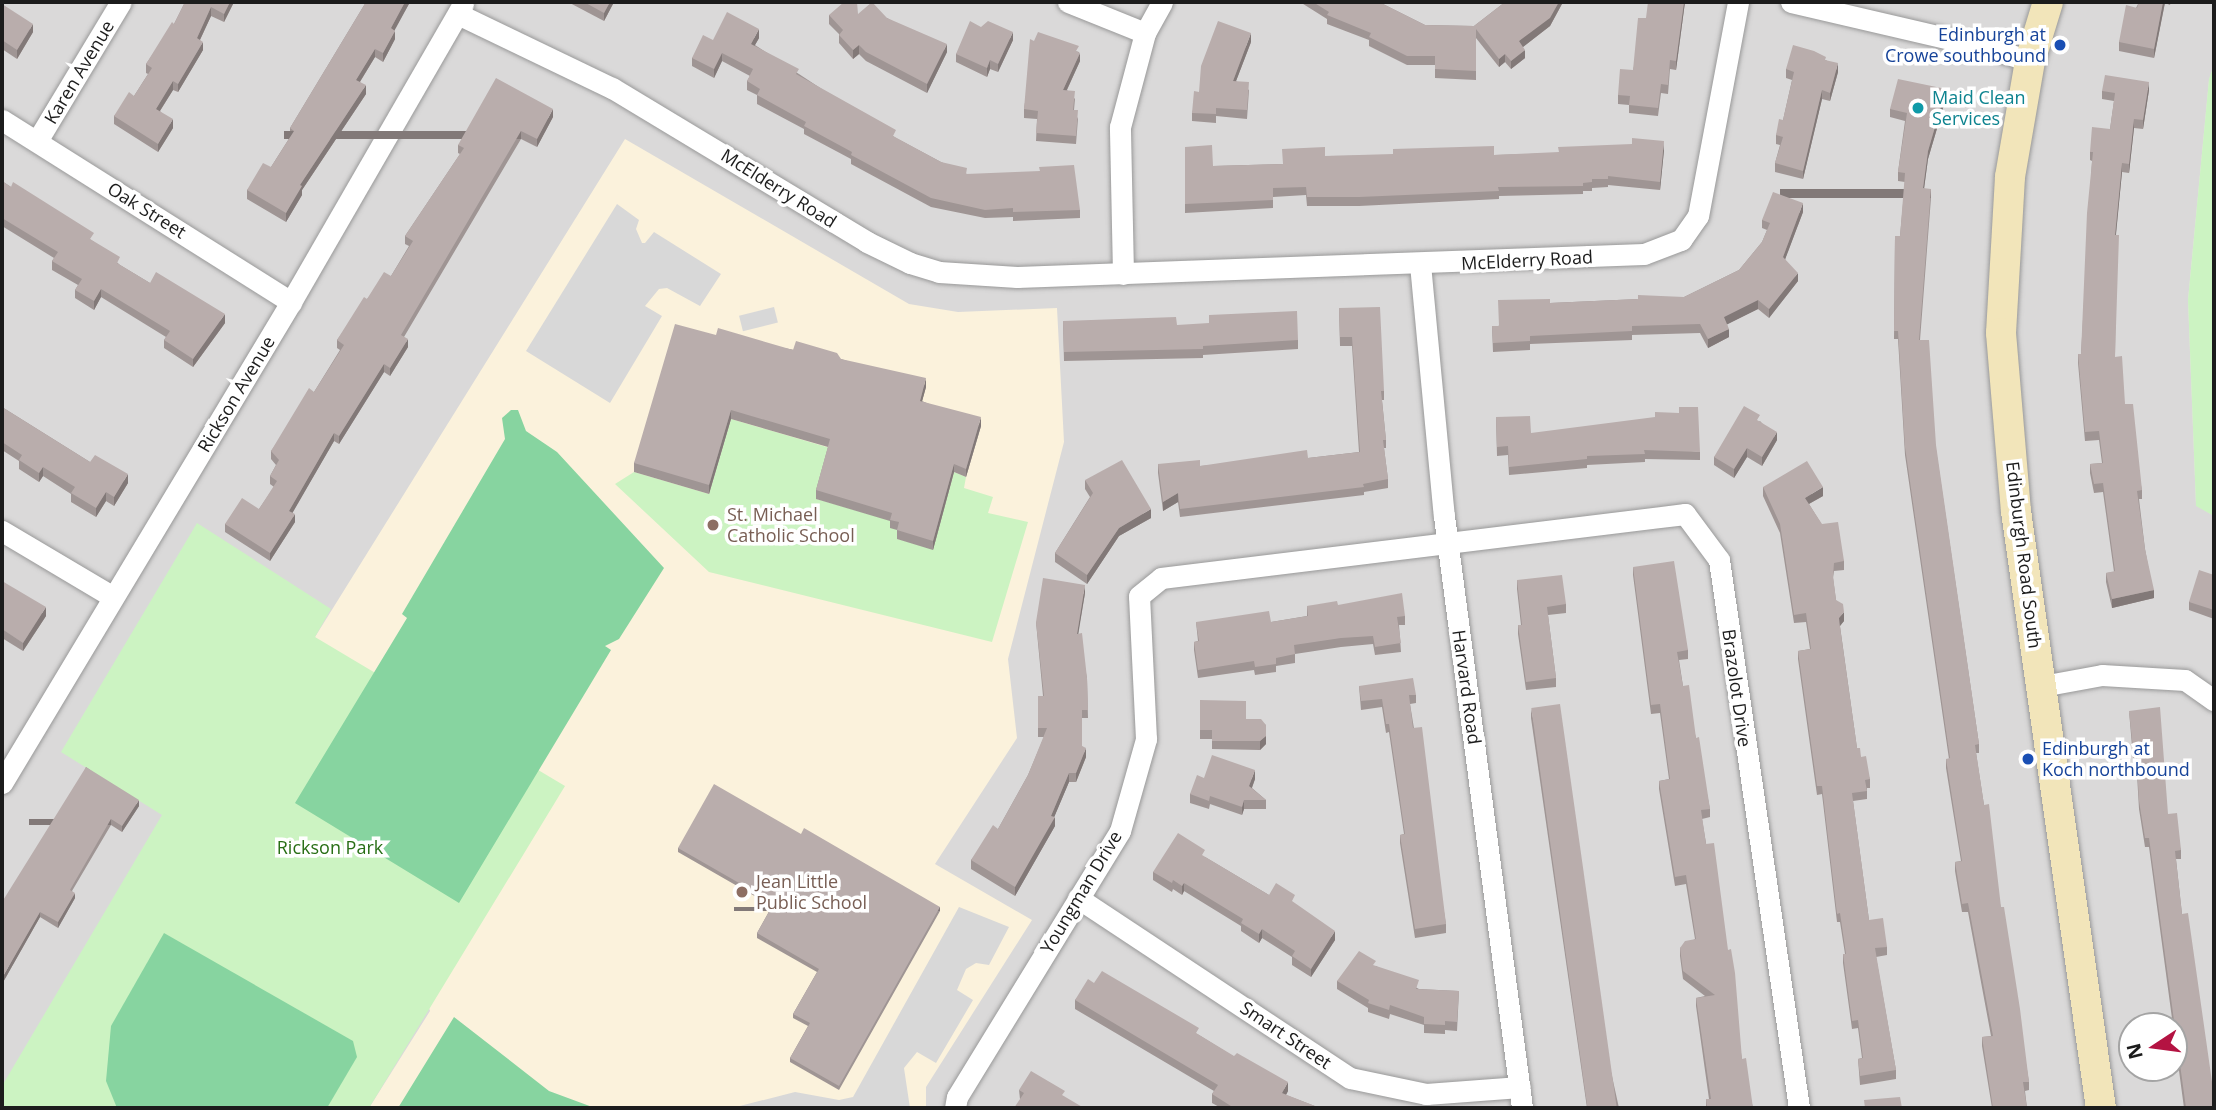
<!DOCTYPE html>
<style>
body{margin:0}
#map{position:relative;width:2216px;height:1110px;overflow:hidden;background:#ece6e2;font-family:"Open Sans",sans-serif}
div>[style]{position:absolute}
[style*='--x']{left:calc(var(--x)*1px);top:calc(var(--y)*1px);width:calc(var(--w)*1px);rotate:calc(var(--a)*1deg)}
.residential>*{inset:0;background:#dad9d9}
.education>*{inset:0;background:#fbf2dc}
.park>*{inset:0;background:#ccf3c2}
.pitch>*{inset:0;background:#87d4a0}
.parking>*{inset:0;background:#d8d8d8;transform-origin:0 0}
.roads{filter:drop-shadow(0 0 2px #999) drop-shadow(0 0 2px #999)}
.street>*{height:21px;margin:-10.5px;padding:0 10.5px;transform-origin:10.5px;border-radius:10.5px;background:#fff}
.secondary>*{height:30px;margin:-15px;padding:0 15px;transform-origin:15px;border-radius:15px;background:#f2e5ba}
.wall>*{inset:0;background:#9f9594}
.shaded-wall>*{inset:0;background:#827978;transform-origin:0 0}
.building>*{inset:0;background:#b9adac;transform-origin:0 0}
.dots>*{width:19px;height:19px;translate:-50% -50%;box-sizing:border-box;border:4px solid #fff;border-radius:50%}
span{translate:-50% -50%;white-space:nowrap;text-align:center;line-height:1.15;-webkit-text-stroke:7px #fff;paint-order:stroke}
.transit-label{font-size:18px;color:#164399}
.right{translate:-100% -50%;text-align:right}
.left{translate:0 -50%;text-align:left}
.street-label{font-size:18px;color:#1c1c1c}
.culture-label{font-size:18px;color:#0d838f}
.education-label{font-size:18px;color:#785e54}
.park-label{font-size:18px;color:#286e15}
.frame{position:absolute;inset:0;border:4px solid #1c1c1c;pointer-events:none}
.north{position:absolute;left:2118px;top:1012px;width:70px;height:70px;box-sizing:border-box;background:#fff;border:2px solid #a4a4a4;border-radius:50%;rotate:257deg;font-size:19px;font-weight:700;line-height:28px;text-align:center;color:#1c1c1c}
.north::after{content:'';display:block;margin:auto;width:24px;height:32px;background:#b41342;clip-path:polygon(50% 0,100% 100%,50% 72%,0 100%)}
</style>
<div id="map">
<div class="residential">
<div style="clip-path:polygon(evenodd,2px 2px,2214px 2px,2214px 65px,2209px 80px,2188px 300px,2196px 505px,2214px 516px,2214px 1108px,2px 1108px,2px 2px,2132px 1026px,2174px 1026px,2174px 1068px,2132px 1068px,2132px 1026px)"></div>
</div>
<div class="education">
<div style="clip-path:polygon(625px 139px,909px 304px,958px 312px,1057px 308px,1064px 442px,1008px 659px,1017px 738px,935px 864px,1032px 920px,926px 1087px,926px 1108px,369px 1108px,430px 1011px,315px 637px)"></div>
</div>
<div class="park">
<div style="clip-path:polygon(2214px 65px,2214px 516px,2196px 506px,2188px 300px,2209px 79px)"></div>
<div style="clip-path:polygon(731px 419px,830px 448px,817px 499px,892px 521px,899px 531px,898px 539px,933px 549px,954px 472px,966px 477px,964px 488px,993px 497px,988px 513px,1028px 522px,992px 642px,709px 572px,615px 484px,634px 472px,709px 494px)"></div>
<div style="clip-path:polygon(197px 523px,331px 609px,315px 637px,565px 786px,369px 1108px,2px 1108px,2px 1086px,162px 815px,61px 752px)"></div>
</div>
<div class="pitch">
<div style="clip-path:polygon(511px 410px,518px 410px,526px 431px,557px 452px,664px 568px,619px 639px,605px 646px,611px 650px,459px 903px,295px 803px,407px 618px,402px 614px,505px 439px,502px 418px)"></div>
<div style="clip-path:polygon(164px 933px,353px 1041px,357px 1057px,327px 1108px,117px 1108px,106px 1081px,111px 1026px)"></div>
<div style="clip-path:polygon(454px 1017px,549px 1091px,595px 1108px,398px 1108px)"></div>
</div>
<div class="parking">
<div style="clip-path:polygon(617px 204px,639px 220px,636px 229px,642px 243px,645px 243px,654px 232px,721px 274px,700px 306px,667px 288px,659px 289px,645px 306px,662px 316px,610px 403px,526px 351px)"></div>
<div style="left:774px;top:307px;width:16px;height:36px;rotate:76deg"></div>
<div style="clip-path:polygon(959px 907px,1009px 927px,989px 965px,976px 963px,966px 969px,957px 990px,973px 1000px,936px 1063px,917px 1052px,904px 1068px,910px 1108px,732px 1108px,795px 1092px,839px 1100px,853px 1097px)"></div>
</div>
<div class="roads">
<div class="street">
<div style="--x:1068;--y:2;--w:83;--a:21.9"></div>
<div style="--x:1791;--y:2;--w:203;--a:13.1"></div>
<div style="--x:1989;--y:48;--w:43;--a:17.6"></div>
<div style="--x:458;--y:14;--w:171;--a:25.7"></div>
<div style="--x:612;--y:88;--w:298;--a:31.1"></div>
<div style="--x:867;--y:242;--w:48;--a:26"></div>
<div style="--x:910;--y:263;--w:30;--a:17"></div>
<div style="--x:939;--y:272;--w:78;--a:3.7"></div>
<div style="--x:1017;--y:277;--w:627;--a:-2.1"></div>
<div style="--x:1644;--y:254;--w:40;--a:-21"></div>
<div style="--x:1681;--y:240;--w:29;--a:-55"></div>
<div style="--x:1698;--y:216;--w:218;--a:-79.4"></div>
<div style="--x:2;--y:120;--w:342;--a:32.2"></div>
<div style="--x:37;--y:141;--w:162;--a:-58.9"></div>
<div style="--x:1420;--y:264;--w:253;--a:84.6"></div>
<div style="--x:1444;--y:516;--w:597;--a:82.49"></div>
<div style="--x:1123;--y:274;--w:147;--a:-91.2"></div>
<div style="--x:1120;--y:127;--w:97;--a:-75.1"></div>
<div style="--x:1145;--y:33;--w:35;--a:-61"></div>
<div style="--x:2;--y:531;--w:129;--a:30.7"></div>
<div style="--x:2042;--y:686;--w:61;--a:-10.4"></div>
<div style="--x:2102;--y:675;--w:83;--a:3.4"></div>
<div style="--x:2185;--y:680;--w:35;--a:35"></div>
<div style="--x:2;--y:783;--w:561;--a:-59"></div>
<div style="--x:291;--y:302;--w:344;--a:-60"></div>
<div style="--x:1078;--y:898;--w:326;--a:33.5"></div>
<div style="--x:1350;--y:1078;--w:78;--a:11.9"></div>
<div style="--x:1426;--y:1094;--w:94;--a:-4.3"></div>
<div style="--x:955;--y:1108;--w:11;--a:-80"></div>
<div style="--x:957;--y:1097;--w:312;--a:-58.5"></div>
<div style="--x:1120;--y:831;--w:96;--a:-74.2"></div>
<div style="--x:1146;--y:739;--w:143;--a:-92.8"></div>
<div style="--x:1139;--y:596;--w:28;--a:-39"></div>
<div style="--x:1161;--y:578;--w:528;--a:-6.96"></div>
<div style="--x:1685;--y:514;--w:57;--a:53.5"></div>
<div style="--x:1719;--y:560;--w:554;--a:81.69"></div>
</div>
<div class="secondary">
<div style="--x:2048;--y:2;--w:62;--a:107"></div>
<div style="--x:2030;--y:61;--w:118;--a:99.8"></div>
<div style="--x:2010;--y:177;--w:156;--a:93.3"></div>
<div style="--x:2001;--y:333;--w:179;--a:85.2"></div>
<div style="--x:2016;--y:511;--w:603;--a:81.9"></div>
</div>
</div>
<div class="wall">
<div style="clip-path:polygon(185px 2px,234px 2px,224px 22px,211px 16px,200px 40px,203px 50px,178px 92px,173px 90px,160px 111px,173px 128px,158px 152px,114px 124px,114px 116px,134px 96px,148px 74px,146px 73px,146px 64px,174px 24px)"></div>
<div style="clip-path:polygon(366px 2px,410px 2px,394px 30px,395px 39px,383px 62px,375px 57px,360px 82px,366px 94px,302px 190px,302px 195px,286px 222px,247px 199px,247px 190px,271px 167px,290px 137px,290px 128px)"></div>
<div style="clip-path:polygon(568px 2px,614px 2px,604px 21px)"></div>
<div style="clip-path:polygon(1300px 2px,1381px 2px,1381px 3px,1425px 25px,1474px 26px,1505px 2px,1563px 2px,1550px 26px,1523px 47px,1525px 58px,1511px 69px,1505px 62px,1499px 67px,1476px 38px,1476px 80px,1435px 78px,1435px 65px,1407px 65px,1369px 46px,1369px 40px,1327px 24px,1327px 19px)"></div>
<div style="clip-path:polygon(1685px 2px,1676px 70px,1670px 69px,1668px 94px,1661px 93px,1658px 116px,1629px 113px,1629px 105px,1618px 104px,1618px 95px,1633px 70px,1646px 18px)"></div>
<div style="clip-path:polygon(2139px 2px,2171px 2px,2170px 5px,2165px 3px,2154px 58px,2119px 51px,2119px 42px)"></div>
<div style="clip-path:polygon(2px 4px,33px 32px,17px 59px,2px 49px)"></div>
<div style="clip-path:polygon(858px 14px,887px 18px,947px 52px,927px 93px,866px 61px,859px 54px,853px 59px,839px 43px,839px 34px,829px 24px,829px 15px)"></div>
<div style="clip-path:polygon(981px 27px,1013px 40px,998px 72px,990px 69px,987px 77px,956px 62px,956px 54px)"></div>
<div style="clip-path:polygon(759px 38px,755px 45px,896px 138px,941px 162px,967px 174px,1080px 210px,1080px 218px,1013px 221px,1013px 217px,985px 218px,931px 207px,851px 164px,851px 159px,804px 134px,804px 129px,757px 104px,757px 95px,747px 90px,747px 81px,750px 76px,722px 61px,714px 78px,692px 66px,692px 58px,713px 40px)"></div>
<div style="clip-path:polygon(1034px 41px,1079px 52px,1080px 61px,1067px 90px,1075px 99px,1074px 110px,1078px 119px,1076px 144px,1036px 141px,1037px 119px,1024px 118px,1024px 109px)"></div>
<div style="clip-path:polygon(1251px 42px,1236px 81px,1249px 90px,1247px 119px,1216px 116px,1216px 123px,1192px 121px,1192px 113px,1199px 92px)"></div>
<div style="clip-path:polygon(1826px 60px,1838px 72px,1830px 101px,1822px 99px,1803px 179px,1775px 172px,1775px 163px,1780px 145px,1776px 144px,1776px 135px,1783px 120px,1792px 80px,1786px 78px,1786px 69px)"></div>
<div style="clip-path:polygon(2149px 90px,2143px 129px,2134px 128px,2129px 173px,2122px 172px,2116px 235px,2115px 357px,2142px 490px,2142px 499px,2139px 499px,2145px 549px,2154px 598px,2112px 608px,2106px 582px,2106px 573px,2114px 572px,2103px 492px,2094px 493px,2090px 473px,2090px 464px,2102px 463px,2099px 440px,2085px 441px,2078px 363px,2078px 354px,2081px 354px,2092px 161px,2090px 160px,2090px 152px,2110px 129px,2114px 101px,2102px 99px,2102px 91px)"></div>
<div style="clip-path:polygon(1946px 98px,1928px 159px,1924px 188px,1931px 198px,1920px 340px,1979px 744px,1979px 753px,1976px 753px,1984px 805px,2029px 1082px,2029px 1090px,2025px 1091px,2027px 1108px,1992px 1108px,1982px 1046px,1982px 1037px,1991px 1036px,1968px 912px,1962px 912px,1955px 871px,1955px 862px,1961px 861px,1946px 768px,1946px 759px,1949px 759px,1905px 455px,1898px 339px,1894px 339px,1895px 236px,1900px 236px,1905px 182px,1898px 181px,1898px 172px,1905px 121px,1890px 117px,1890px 109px)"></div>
<div style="clip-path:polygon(553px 117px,537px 147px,521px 139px,404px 337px,408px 347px,390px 376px,384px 372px,339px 444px,334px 441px,292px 513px,295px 522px,270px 561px,225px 532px,225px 524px,259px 509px,274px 487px,270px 484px,270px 476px,276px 465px,271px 459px,271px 451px,314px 392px,340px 350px,337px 348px,337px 340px,367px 299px,391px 276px,409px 246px,405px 244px,405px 236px,460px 154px,458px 153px,458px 145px)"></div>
<div style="clip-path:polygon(1185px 147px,1213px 166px,1283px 164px,1325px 156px,1494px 155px,1664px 150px,1660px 190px,1608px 185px,1608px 187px,1592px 188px,1592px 191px,1583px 191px,1583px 194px,1499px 196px,1499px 199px,1359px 206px,1307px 206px,1306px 195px,1273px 197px,1273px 208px,1185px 213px)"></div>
<div style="clip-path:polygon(2px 181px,94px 242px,120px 265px,150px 283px,225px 323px,193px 367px,164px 348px,164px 340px,166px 337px,101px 297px,94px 310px,75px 298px,75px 290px,78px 285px,52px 270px,52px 261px,54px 258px,2px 226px)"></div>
<div style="clip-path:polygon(1803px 212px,1785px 259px,1798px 281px,1769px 318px,1758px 309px,1727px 324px,1729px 337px,1708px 348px,1700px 333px,1632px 335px,1632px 340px,1530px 344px,1530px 350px,1493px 352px,1492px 326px,1498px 326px,1550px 303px,1684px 297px,1739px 270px,1762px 242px,1767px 230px,1762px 228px,1762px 220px)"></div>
<div style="clip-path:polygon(1339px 308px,1384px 391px,1384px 400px,1382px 400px,1386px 440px,1386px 448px,1384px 448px,1388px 479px,1388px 488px,1364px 492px,1364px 495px,1180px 517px,1178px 502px,1163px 511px,1158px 473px,1158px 464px,1200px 466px,1308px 458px,1359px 452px,1352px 346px,1340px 346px)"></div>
<div style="clip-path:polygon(1063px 321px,1177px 325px,1298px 340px,1298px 349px,1203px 355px,1203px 358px,1064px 361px)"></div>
<div style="clip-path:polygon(716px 335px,841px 359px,926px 387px,922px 401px,981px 426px,966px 477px,954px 472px,933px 550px,897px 539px,897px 530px,890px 528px,890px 521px,816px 499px,816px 490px,828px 447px,731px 419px,709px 494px,634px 472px,634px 463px)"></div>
<div style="clip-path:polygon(2px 407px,90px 462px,128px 483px,114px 506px,106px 501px,96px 517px,71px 502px,71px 494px,43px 476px,39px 482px,19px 469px,19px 461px,2px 450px)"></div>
<div style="clip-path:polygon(1496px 417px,1531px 433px,1700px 452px,1700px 460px,1645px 459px,1645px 462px,1587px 465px,1587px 468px,1509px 475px,1508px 455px,1497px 456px)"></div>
<div style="clip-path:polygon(1760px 421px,1777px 440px,1762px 466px,1747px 457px,1734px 478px,1714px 465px,1714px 457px)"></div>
<div style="clip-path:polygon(1085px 480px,1151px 518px,1119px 536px,1087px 584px,1055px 562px,1055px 553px,1090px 497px,1085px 489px)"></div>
<div style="clip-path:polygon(1763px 487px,1823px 496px,1809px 504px,1844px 561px,1844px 570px,1834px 571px,1833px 578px,1836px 600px,1844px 621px,1840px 626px,1857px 748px,1870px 779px,1870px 788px,1867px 788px,1867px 799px,1853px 801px,1869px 920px,1887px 947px,1887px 955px,1876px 957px,1896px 1070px,1896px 1079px,1860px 1085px,1858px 1059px,1862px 1058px,1858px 1028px,1852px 1029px,1843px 963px,1843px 954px,1845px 954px,1840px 922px,1837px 922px,1822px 794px,1817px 795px,1798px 659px,1798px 651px,1810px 649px,1806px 622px,1794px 623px,1780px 533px,1763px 496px)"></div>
<div style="clip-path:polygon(1633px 567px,1688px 650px,1688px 659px,1679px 660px,1683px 686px,1696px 738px,1710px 809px,1710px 817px,1702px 819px,1742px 1059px,1753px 1108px,1706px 1108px,1706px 1099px,1709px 1099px,1696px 1006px,1696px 998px,1705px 996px,1683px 979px,1680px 956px,1680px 948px,1695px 939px,1686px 884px,1675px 886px,1659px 789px,1659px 781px,1669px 779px,1660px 713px,1651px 714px,1633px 575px)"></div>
<div style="clip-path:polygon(2214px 575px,2214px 619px,2189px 610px,2189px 602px)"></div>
<div style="clip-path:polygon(1517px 580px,1566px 604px,1566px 613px,1548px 615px,1556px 678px,1556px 687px,1526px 690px,1518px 634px,1518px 625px,1521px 625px,1517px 589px)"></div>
<div style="clip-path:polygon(2px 581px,46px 616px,23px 651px,2px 638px)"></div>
<div style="clip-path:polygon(1085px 593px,1078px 633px,1087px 678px,1088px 718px,1082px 718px,1082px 746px,1086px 757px,1076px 782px,1069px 782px,1054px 817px,1055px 826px,1015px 896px,971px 869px,971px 860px,998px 829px,1028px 775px,1044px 737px,1038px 737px,1038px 696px,1043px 696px,1036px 622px)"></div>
<div style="clip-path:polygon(1338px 605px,1405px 616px,1405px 625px,1399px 625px,1401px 652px,1375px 655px,1373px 644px,1341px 647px,1295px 654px,1295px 663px,1276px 666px,1276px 672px,1255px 675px,1254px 670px,1198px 678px,1194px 650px,1194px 642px,1198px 641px,1196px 622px,1271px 622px,1307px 616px,1307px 606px)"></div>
<div style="clip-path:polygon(1359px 686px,1416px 695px,1416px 703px,1410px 704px,1446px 924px,1446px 933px,1415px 938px,1400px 843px,1400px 835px,1404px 834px,1389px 732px,1386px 733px,1382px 707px,1361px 710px)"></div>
<div style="clip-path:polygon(1200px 700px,1246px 719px,1266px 725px,1266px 744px,1260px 750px,1212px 749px,1212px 739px,1200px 739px)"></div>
<div style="clip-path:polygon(1531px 709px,1619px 1108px,1587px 1108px,1531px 718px)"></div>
<div style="clip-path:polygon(2129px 711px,2181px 850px,2181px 859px,2176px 859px,2182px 914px,2214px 1108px,2184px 1108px,2149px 847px,2145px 847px,2139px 809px,2136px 757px,2133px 758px)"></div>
<div style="clip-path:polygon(86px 767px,139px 806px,122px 832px,111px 825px,72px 891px,75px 898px,58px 928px,40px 917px,2px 984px)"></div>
<div style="clip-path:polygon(1204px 778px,1255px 779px,1252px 788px,1266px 800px,1266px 809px,1244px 809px,1242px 815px,1210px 804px,1209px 809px,1190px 803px,1190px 794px)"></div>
<div style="clip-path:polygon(801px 834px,940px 911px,839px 1090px,790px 1062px,790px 1058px,808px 1026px,793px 1018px,793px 1014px,817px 972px,757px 938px,757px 933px,772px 906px,678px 852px,678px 848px)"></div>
<div style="clip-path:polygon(1205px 857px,1269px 895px,1295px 904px,1335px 940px,1311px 977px,1292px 965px,1292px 957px,1262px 938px,1259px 943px,1241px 931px,1241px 926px,1184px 891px,1182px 895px,1173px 889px,1172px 892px,1153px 880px,1153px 872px)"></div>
<div style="clip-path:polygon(1376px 966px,1419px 989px,1459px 991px,1457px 1031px,1445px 1030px,1445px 1034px,1424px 1033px,1424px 1025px,1390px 1014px,1389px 1019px,1368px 1012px,1368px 1008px,1337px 989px,1337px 981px)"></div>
<div style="clip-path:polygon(1094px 983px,1199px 1035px,1288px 1091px,1286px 1095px,1320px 1108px,1221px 1108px,1212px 1103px,1212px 1094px,1214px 1091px,1075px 1009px,1075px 1000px)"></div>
<div style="clip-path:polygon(1019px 1090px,1065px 1097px,1020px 1099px)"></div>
</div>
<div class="shaded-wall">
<div style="clip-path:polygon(230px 2px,234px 2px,224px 22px,224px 14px)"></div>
<div style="clip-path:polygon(405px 2px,410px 2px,391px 37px,391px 28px)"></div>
<div style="clip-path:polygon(610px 2px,614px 2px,604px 21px,604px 13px)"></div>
<div style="clip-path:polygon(1559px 2px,1563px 2px,1550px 26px,1519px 50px,1519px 41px)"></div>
<div style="clip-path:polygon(1684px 2px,1685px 2px,1676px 70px,1676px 61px)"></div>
<div style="clip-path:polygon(2163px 2px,2165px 2px,2154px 58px,2154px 49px)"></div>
<div style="clip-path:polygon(211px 7px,211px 16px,197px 46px,197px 38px)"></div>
<div style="clip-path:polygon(33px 24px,33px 32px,17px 59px,17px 50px)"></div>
<div style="clip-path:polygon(759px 29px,759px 38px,751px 52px,751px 44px)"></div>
<div style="clip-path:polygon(395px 31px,395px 39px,383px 62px,383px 53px)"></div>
<div style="clip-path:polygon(1013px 32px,1013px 40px,998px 72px,998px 64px)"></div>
<div style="clip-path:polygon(1251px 33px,1251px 42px,1233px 89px,1233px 81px)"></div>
<div style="clip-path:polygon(203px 42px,203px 50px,178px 92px,178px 84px)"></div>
<div style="clip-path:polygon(947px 44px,947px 52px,927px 93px,927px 84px)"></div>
<div style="clip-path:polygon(859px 45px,859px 54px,853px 59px,853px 50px)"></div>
<div style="clip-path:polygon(375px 49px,375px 57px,356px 88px,356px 80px)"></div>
<div style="clip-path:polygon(1525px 50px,1525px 58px,1511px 69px,1511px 61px)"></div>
<div style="clip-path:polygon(722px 53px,722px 61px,714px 78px,714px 69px)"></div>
<div style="clip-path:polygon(1080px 53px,1080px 61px,1063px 98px,1063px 90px)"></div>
<div style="clip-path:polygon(1505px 54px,1505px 62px,1499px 67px,1499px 59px)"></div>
<div style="clip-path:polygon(990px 60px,990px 69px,987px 77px,987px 68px)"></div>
<div style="clip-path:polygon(1838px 63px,1838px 72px,1830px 101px,1830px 93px)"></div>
<div style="clip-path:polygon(173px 81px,173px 90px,156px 117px,156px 109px)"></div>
<div style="clip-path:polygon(2149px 82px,2149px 90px,2143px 129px,2143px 120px)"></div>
<div style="clip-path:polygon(366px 85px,366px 94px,302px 190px,302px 195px,286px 222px,286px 213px,300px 185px)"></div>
<div style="clip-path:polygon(1946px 89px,1946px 98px,1928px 159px,1923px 197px,1923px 188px,1928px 151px)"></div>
<div style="clip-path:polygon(1822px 90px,1822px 99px,1803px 179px,1803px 171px)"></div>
<div style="clip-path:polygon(553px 109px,553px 117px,537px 147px,537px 139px)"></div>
<div style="clip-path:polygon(173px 119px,173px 128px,158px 152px,158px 144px)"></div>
<div style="clip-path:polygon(2134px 119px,2134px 128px,2129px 173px,2129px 164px)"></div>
<div style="left:521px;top:131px;width:8px;height:237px;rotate:90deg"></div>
<div style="clip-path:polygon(1664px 141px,1664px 150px,1660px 190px,1660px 182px)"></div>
<div style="clip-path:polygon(2122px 163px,2122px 172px,2115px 243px,2115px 235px)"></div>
<div style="left:1931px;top:189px;width:9px;height:151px;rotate:90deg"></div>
<div style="clip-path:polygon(1803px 203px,1803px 212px,1783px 265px,1783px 257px)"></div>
<div style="clip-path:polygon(1798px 273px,1798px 281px,1769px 318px,1769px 309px)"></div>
<div style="clip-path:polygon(101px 289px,101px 297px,94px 310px,94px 301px)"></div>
<div style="clip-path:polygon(1758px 300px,1758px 309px,1724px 326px,1724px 317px)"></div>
<div style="clip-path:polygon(225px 314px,225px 323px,193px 367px,193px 359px)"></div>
<div style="clip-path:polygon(1729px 329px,1729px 337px,1708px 348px,1708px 339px)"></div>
<div style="clip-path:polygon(408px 339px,408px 347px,390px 376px,390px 368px)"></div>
<div style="clip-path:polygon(384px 364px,384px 372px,339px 444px,339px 436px)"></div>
<div style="clip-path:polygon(926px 378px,926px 387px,920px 409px,920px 401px)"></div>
<div style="clip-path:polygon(731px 410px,731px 419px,709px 494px,709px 485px)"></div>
<div style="clip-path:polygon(981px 417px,981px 426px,966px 477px,966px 469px)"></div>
<div style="clip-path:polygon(1777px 432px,1777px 440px,1762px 466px,1762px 457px)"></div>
<div style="clip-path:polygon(334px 433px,334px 441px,289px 519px,289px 511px)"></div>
<div style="clip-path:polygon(1747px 448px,1747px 457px,1734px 478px,1734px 469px)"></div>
<div style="clip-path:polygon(954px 464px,954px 472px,933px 550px,933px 541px)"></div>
<div style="clip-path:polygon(43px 467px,43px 476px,39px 482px,39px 473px)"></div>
<div style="clip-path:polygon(128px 474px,128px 483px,114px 506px,114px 497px)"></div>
<div style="clip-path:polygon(1823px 487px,1823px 496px,1805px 506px,1805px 498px)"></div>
<div style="clip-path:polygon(106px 492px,106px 501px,96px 517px,96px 508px)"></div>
<div style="clip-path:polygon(1178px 493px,1178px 502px,1163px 511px,1163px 502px)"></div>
<div style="clip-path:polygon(1151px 509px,1151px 518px,1119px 536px,1087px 584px,1087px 575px,1119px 528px)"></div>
<div style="clip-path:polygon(295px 514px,295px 522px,270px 561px,270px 553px)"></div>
<div style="clip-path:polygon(1085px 585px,1085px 593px,1077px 642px,1077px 634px)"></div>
<div style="clip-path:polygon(2154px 590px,2154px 598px,2112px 608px,2112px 599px)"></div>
<div style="clip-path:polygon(46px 607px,46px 616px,23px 651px,23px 643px)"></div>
<div style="clip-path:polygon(1844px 612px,1844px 621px,1839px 627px,1839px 618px)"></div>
<div style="clip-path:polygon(1266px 736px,1266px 744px,1260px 750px,1260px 741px)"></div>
<div style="clip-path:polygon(1086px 748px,1086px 757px,1076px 782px,1076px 773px)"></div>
<div style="clip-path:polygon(1255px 770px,1255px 779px,1249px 795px,1249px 786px)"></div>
<div style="clip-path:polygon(1069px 773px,1069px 782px,1053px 820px,1055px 817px,1055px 826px,1015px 896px,1015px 887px,1051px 816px)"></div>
<div style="clip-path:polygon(139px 800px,139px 806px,122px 832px,122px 826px)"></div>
<div style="clip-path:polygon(1244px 800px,1244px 809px,1242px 815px,1242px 807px)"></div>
<div style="left:111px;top:819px;width:6px;height:82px;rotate:90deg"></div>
<div style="clip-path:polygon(1184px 883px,1184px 891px,1182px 895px,1182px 886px)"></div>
<div style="clip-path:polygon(75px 893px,75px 898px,58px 928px,58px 922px)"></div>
<div style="left:940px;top:907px;width:4px;height:206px;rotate:90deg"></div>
<div style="clip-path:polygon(40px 912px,40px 917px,2px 984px,2px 978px)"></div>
<div style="clip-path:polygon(1262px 929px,1262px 938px,1259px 943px,1259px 934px)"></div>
<div style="clip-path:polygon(1335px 931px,1335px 940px,1311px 977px,1311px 969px)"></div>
<div style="clip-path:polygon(1288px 1082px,1288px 1091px,1282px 1102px,1282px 1093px)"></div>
</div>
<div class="building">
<div style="clip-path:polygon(185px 2px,230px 2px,224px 14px,211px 7px,197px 38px,203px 42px,178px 84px,173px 81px,156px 109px,173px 119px,158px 144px,114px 116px,129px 92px,134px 96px,152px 68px,146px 64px,172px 22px,174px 24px)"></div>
<div style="clip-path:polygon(366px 2px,405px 2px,391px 28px,395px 31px,383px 53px,375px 49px,356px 80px,366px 85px,300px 185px,302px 186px,286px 213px,247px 190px,263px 163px,271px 167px,294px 131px,290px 128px)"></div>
<div style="clip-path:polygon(584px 2px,610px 2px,604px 13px)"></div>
<div style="clip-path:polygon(844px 2px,857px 2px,858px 14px,872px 2px,887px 18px,947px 44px,927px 84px,866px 52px,859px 45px,853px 50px,839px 35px,843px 30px,829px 15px)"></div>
<div style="clip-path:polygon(1313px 2px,1379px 2px,1425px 25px,1474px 26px,1505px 2px,1559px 2px,1550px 18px,1519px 41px,1525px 50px,1511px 61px,1505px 54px,1499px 59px,1476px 29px,1476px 71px,1435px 69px,1435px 56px,1407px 56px,1369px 37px,1371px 33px,1327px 15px,1329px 12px)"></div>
<div style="clip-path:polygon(1648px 2px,1684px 2px,1676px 61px,1670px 60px,1668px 85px,1661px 84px,1658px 108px,1629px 105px,1630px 96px,1618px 95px,1620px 69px,1633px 70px,1638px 18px,1646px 18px)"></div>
<div style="clip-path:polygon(2139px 2px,2163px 2px,2154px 49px,2119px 42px,2126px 5px,2137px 8px)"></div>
<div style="clip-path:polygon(2px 4px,33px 24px,17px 50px,2px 40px)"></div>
<div style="clip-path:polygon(727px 12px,759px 29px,751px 44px,799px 69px,796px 74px,896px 130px,893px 136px,941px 162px,967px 168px,966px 174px,1040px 171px,1039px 167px,1074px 165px,1080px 210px,1013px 212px,1013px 208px,985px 210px,931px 198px,851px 155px,852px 152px,804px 126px,806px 122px,757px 95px,760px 89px,747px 81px,753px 69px,722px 53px,714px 69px,692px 58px,703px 35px,713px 40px)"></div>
<div style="clip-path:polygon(970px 21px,981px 27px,988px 21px,1013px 32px,998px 64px,990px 60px,987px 68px,956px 54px)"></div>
<div style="clip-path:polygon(1218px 21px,1251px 33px,1233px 81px,1249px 82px,1247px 110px,1216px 108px,1216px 114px,1192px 113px,1194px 91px,1199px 92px,1201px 66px)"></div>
<div style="clip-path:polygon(1038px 32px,1079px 46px,1076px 51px,1080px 53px,1063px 90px,1075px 91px,1073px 110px,1078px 110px,1076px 136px,1036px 133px,1038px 111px,1024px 109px,1030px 39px,1034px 41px)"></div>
<div style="clip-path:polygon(1793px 45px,1814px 51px,1826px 57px,1825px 60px,1838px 63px,1830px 93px,1822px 90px,1803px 171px,1775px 163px,1783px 137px,1776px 135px,1779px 119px,1783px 120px,1794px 72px,1786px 69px)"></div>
<div style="clip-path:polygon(2105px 75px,2149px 82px,2143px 120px,2134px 119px,2129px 164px,2122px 163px,2115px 235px,2119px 235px,2115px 357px,2122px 356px,2125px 404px,2133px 404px,2142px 490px,2137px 491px,2145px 549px,2154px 590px,2112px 599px,2106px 573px,2115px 571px,2103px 483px,2094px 484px,2090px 464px,2103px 463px,2099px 431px,2085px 432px,2078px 354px,2081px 354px,2087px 213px,2093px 152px,2090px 152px,2092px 127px,2110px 129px,2115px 93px,2102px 91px)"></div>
<div style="clip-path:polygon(496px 78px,553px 109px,537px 139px,521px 131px,401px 335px,408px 339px,390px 368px,384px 364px,339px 436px,334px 433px,289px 511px,295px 514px,270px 553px,225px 524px,242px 498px,259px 509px,277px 481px,270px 476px,279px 460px,271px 451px,309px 388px,314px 392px,344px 345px,337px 340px,364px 297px,367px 299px,384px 272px,391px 276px,413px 241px,405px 236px,464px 148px,458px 145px)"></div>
<div style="clip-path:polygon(1898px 79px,1946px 89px,1928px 151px,1923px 188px,1931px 189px,1919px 340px,1929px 340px,1936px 445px,1979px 744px,1975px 745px,1984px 805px,1989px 804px,2001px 907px,2004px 907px,2020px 1009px,2029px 1082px,2023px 1082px,2027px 1108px,1993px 1108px,1982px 1037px,1993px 1036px,1968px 903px,1962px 904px,1955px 862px,1962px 861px,1946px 759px,1950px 758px,1905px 447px,1898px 331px,1894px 331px,1895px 236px,1900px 236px,1905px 173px,1898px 172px,1907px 113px,1890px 109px)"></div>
<div style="clip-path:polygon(1632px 138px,1664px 141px,1660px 182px,1608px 176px,1608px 179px,1592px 179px,1592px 182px,1583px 183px,1583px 186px,1498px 187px,1499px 191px,1359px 197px,1307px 197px,1306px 187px,1273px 188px,1273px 200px,1185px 204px,1185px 147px,1212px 145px,1213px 166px,1283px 164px,1282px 149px,1325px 147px,1325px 156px,1393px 154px,1393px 149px,1494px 146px,1494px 155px,1559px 152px,1558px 147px,1632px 144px)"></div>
<div style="clip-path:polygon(2px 181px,11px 187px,13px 182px,94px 233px,90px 239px,120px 257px,117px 263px,150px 283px,156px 272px,225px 314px,193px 359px,164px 340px,170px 331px,101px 289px,94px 301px,75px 290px,82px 279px,52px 261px,58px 252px,2px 218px)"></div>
<div style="clip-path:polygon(1773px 192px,1803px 203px,1783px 257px,1798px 273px,1769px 309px,1758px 300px,1724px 317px,1729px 329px,1708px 339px,1700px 324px,1632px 326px,1632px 331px,1530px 336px,1530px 341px,1493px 343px,1492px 326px,1499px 326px,1498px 300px,1550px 299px,1550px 303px,1638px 299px,1638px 295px,1684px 297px,1739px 270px,1762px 242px,1770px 223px,1762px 220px)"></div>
<div style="clip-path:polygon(1380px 307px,1384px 391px,1381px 391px,1386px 440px,1383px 440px,1388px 479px,1363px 484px,1364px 487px,1180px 509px,1178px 493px,1163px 502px,1158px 464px,1200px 460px,1200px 466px,1307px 450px,1308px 458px,1360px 452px,1352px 337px,1340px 337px,1339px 308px)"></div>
<div style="clip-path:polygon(1297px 311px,1298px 340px,1203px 346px,1203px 349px,1064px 352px,1063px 321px,1176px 317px,1177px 325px,1209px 323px,1209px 315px)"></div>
<div style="clip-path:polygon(675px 324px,716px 335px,718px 328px,793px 350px,796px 341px,837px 353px,841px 359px,926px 378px,920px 401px,981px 417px,966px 469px,954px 464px,933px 541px,897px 530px,899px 522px,890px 520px,892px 513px,816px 490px,830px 439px,731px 410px,709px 485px,634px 463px)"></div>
<div style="clip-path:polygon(1744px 406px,1760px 415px,1757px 420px,1777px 432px,1762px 457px,1747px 448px,1734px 469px,1714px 457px)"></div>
<div style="clip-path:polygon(2px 407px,90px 462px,95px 455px,128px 474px,114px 497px,106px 492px,96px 508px,71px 493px,75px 487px,43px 467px,39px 473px,19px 460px,22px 455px,2px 442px)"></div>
<div style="clip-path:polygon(1679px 407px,1698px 407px,1700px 452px,1644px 450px,1645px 454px,1587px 456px,1587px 459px,1509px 467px,1508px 446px,1497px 447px,1496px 417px,1530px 416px,1531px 433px,1655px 417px,1655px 412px,1679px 413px)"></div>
<div style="clip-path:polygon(1122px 460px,1151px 509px,1119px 528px,1087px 575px,1055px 553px,1093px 493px,1085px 480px)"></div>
<div style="clip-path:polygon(1807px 461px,1823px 487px,1805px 498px,1822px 524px,1838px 522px,1844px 561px,1834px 563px,1833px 576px,1836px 600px,1843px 604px,1844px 612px,1839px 618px,1840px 627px,1857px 748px,1860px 748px,1861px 757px,1866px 756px,1870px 779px,1865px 780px,1867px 791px,1852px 793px,1869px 920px,1883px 918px,1887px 947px,1875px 948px,1896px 1070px,1860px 1076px,1858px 1059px,1863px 1058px,1858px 1020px,1852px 1021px,1843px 954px,1846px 954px,1840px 913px,1837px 914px,1822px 786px,1817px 786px,1798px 651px,1811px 649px,1806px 613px,1794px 615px,1780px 524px,1763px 487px)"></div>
<div style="clip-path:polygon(1674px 561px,1688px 650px,1677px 652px,1683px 686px,1689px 685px,1696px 738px,1699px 737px,1710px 809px,1701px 810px,1706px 844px,1714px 843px,1728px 950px,1731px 949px,1735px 973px,1742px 1059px,1746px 1058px,1753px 1108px,1707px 1108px,1706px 1099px,1711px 1099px,1696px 998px,1715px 995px,1683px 971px,1680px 948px,1685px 941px,1696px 939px,1686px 875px,1675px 877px,1659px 781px,1670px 779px,1660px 704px,1651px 705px,1633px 567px)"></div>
<div style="clip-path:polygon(2199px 570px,2214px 575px,2214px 610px,2189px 602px)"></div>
<div style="clip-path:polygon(1562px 575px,1566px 604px,1547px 607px,1556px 678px,1526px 682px,1518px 625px,1522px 625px,1517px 580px)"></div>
<div style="clip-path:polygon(1043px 578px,1085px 585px,1077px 634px,1082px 633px,1087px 678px,1088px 710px,1082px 710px,1082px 746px,1086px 748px,1076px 773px,1069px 773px,1051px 816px,1055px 817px,1015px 887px,971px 860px,993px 825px,998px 829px,1028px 775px,1047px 728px,1038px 728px,1038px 696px,1044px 696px,1036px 622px)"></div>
<div style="clip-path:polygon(2px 581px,46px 607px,23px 643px,2px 629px)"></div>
<div style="clip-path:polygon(1402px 593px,1405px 616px,1397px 617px,1401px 643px,1375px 647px,1373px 636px,1341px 638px,1294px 645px,1295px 654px,1276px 658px,1276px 664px,1255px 667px,1254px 661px,1198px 670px,1194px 642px,1199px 641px,1196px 622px,1269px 611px,1271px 622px,1308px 616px,1307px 606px,1337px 601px,1338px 605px)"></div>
<div style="clip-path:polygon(1413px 678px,1416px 695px,1409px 695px,1413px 728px,1422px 727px,1446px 924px,1415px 929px,1400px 835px,1405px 834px,1389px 724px,1386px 724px,1382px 699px,1361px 701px,1359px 686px)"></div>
<div style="clip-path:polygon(1200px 700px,1246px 701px,1246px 719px,1261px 719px,1266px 725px,1266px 736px,1260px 741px,1212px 741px,1212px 730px,1200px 730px)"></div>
<div style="left:1560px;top:704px;width:408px;height:29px;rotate:82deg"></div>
<div style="clip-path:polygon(2160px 707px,2168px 814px,2177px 813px,2181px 850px,2175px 851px,2182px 914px,2188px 913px,2214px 1096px,2214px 1108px,2186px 1108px,2149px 838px,2145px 838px,2139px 801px,2136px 749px,2133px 749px,2129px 711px)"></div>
<div style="clip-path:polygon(1212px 755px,1255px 770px,1249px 786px,1266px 800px,1244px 800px,1242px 807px,1210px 796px,1209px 801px,1190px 794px,1197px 775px,1204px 778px)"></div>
<div style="clip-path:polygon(86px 767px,139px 800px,122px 826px,111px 819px,70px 890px,75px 893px,58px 922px,40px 912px,2px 978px,2px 902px)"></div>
<div style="clip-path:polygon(714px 784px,801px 834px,804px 828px,940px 907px,839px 1086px,790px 1058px,810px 1023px,793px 1014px,819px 969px,757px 933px,774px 903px,678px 848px)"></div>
<div style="clip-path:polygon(1178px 833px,1205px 850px,1202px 855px,1269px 895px,1276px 883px,1295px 895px,1292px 901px,1335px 931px,1311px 969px,1292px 956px,1295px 951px,1262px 929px,1259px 934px,1241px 923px,1243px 919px,1184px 883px,1182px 886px,1173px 880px,1172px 883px,1153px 872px)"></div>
<div style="clip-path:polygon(1359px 951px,1376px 961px,1373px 965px,1419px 980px,1416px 989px,1459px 991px,1457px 1022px,1445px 1021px,1445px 1025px,1424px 1024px,1424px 1017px,1390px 1005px,1389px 1010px,1368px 1003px,1369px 1000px,1337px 981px)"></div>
<div style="clip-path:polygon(1102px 971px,1199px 1028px,1196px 1033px,1234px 1056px,1237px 1053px,1288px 1082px,1282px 1093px,1320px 1108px,1234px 1108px,1212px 1094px,1218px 1085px,1075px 1000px,1088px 979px,1094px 983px)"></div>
<div style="clip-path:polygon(1031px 1071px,1065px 1091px,1062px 1095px,1084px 1108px,1014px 1108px,1024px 1093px,1019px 1090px)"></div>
<div style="clip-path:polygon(1900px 1097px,1902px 1108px,1865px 1108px,1864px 1100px)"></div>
</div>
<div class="dots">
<div style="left:2060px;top:45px;background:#1a4fb4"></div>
<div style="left:1918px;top:108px;background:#0f9aa8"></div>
<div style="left:713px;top:525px;background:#8d6e63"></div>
<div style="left:2028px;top:759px;background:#1a4fb4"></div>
<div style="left:742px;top:892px;background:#8d6e63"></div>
</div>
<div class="transit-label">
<span class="right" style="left:2046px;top:45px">Edinburgh at<br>Crowe southbound</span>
<span class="left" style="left:2042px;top:759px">Edinburgh at<br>Koch northbound</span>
</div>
<div class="street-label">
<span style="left:79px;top:72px;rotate:-59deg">Karen Avenue</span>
<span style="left:779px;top:188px;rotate:32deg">McElderry Road</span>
<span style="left:147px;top:210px;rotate:32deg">Oak Street</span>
<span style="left:1527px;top:260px;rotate:-3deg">McElderry Road</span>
<span style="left:236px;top:394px;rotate:-59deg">Rickson Avenue</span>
<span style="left:2024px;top:555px;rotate:83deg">Edinburgh Road South</span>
<span style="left:1467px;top:687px;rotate:82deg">Harvard Road</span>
<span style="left:1737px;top:688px;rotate:82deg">Brazolot Drive</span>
<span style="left:1081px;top:892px;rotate:-59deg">Youngman Drive</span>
<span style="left:1286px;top:1035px;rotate:34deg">Smart Street</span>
</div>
<div class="culture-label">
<span class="left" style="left:1932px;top:108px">Maid Clean<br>Services</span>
</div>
<div class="education-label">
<span class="left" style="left:727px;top:525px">St. Michael<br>Catholic School</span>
<span class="left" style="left:756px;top:892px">Jean Little<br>Public School</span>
</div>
<div class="park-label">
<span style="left:330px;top:847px">Rickson Park</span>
</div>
<div class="frame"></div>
<div class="north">N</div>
</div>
